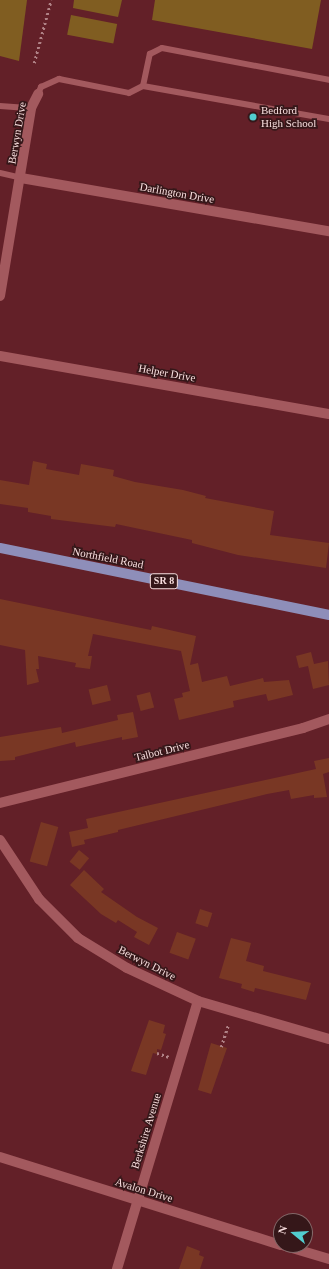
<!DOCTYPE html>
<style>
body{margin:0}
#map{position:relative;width:329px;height:1269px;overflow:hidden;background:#632028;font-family:Georgia,serif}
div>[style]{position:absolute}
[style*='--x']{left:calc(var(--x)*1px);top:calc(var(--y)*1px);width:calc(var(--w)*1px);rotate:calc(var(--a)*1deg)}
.green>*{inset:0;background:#805d21;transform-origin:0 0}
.building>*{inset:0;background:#793724;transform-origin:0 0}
.path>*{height:2.5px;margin-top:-1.25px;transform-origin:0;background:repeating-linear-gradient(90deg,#b08286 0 2px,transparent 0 5px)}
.service>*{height:6px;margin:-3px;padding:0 3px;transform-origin:3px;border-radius:3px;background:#a3595e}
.minor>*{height:10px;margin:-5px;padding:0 5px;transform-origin:5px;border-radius:5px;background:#a3595e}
.primary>*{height:10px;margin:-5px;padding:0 5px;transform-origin:5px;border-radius:5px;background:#8e8eb9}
.dots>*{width:11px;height:11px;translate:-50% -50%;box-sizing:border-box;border:2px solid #351719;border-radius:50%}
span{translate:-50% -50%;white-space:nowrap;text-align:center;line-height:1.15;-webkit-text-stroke:3.5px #351719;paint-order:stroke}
.shield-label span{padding:1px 3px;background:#351719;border:1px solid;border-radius:3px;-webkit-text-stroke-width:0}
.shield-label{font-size:10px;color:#f9dfdf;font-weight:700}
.poi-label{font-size:11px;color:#f9dfdf}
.left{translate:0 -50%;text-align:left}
.street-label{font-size:11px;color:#f9dfdf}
.north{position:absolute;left:273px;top:1213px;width:40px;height:40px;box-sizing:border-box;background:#351719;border:1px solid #836768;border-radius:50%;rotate:288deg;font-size:11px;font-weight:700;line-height:16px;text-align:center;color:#f9dfdf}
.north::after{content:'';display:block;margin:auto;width:14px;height:18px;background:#52cdcf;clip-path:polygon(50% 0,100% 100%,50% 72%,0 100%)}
</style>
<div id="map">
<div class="green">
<div style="clip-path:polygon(0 0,27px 0,19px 61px,0 56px)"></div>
<div style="clip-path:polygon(74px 0,122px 0,118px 17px,73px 8px)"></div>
<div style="clip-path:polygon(155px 0,321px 0,312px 49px,152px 20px)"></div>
<div style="left:71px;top:15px;width:47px;height:20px;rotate:11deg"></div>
</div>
<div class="building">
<div style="clip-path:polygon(33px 461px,47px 464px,46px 469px,79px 475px,81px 464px,114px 470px,113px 476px,135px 482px,183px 490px,206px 496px,205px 498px,274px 511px,270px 535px,329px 543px,326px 568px,238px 555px,192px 543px,192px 540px,116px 524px,115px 527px,51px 519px,51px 516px,28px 512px,28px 508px,0 504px,0 480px,29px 485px)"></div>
<div style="clip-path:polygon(0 599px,151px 630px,152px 626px,196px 636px,190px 665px,198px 663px,202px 682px,227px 676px,230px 686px,263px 678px,264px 682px,289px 680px,293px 695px,268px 701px,266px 694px,256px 696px,233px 701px,234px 707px,179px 720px,174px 699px,183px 697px,182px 693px,190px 691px,181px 651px,93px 634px,88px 656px,92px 656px,90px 669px,75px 667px,76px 663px,38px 656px,39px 669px,36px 669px,39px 682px,27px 685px,25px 650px,0 645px)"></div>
<div style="clip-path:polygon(311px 652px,314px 664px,328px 661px,329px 685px,313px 689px,308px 666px,299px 668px,296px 656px)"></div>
<div style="left:107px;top:685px;width:16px;height:19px;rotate:76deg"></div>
<div style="left:150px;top:692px;width:16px;height:14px;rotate:75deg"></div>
<div style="clip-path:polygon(133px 712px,138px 737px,122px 740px,122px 737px,76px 747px,75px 742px,15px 757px,15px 760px,0 761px,0 737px,61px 727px,62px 733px,118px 720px,117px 715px)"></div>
<div style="clip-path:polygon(329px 758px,329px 772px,323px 774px,327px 797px,314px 798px,314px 795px,291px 799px,289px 790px,267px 794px,118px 830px,118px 832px,84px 840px,85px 844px,72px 847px,69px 832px,88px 828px,86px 819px,316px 769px,314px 761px)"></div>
<div style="left:41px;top:822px;width:18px;height:41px;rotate:16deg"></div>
<div style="left:79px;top:850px;width:13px;height:15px;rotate:39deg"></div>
<div style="clip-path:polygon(84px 870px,104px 889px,101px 892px,137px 917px,158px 928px,149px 945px,134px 937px,137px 932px,118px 920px,116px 923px,101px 914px,70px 885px)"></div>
<div style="left:200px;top:909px;width:13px;height:15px;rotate:18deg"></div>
<div style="left:177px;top:932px;width:20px;height:22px;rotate:20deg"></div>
<div style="clip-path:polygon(231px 938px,251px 943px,246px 961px,264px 966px,263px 971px,311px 983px,306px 1000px,255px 988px,254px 992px,241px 988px,242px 984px,219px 978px)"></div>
<div style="clip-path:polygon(149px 1020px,165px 1025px,163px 1033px,166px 1034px,161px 1050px,157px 1049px,157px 1054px,153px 1053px,146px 1075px,131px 1071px)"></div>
<div style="clip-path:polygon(211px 1043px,227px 1048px,211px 1094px,198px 1090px)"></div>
<div style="clip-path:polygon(187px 1246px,200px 1251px,199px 1255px,204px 1257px,200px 1269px,179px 1269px)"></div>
</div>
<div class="path">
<div style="--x:34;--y:63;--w:65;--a:-74.9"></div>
<div style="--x:221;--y:1047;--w:23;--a:-72"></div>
<div style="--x:157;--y:1053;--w:13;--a:18"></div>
</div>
<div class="service">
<div style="--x:143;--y:86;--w:33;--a:-78"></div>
<div style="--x:150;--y:54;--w:13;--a:-27"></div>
<div style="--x:162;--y:48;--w:170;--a:10.8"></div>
<div style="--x:38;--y:94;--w:8;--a:-67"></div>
<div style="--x:41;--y:87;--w:20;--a:-24"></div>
<div style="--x:59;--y:79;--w:71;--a:11.3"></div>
<div style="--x:129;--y:93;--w:16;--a:-27"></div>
<div style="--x:143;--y:86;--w:189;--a:10.1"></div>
<div style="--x:0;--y:106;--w:31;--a:4"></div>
<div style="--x:0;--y:173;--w:22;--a:13"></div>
</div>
<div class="minor">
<div style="--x:21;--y:178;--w:313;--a:9.8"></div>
<div style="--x:0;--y:296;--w:191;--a:-80.6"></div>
<div style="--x:31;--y:108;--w:16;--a:-63"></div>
<div style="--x:0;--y:356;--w:334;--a:10"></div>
<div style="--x:0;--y:803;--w:312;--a:-13.9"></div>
<div style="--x:303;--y:728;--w:28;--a:-19"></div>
<div style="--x:0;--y:840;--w:71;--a:56.5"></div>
<div style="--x:39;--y:899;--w:55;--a:45"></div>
<div style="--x:78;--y:938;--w:57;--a:31.5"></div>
<div style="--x:127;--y:968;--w:78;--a:24.9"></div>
<div style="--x:198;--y:1001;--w:136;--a:16.2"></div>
<div style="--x:0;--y:1157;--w:294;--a:17.4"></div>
<div style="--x:282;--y:1245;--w:49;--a:16.6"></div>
<div style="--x:117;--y:1269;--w:280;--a:-73.2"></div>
</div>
<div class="primary">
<div style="--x:0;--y:548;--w:336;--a:11.5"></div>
</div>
<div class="dots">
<div style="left:253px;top:117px;background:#52cdcf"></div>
</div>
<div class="shield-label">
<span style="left:164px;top:581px">SR 8</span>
</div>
<div class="poi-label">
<span class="left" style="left:261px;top:117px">Bedford<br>High School</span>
</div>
<div class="street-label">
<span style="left:17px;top:133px;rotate:-80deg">Berwyn Drive</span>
<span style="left:177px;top:193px;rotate:10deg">Darlington Drive</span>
<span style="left:167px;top:373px;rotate:10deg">Helper Drive</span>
<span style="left:108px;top:558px;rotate:11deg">Northfield Road</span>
<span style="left:162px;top:751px;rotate:-14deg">Talbot Drive</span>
<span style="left:147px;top:963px;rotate:27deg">Berwyn Drive</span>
<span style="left:146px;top:1131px;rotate:-73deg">Berkshire Avenue</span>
<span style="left:144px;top:1190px;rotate:17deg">Avalon Drive</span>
</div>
<div class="north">N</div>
</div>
